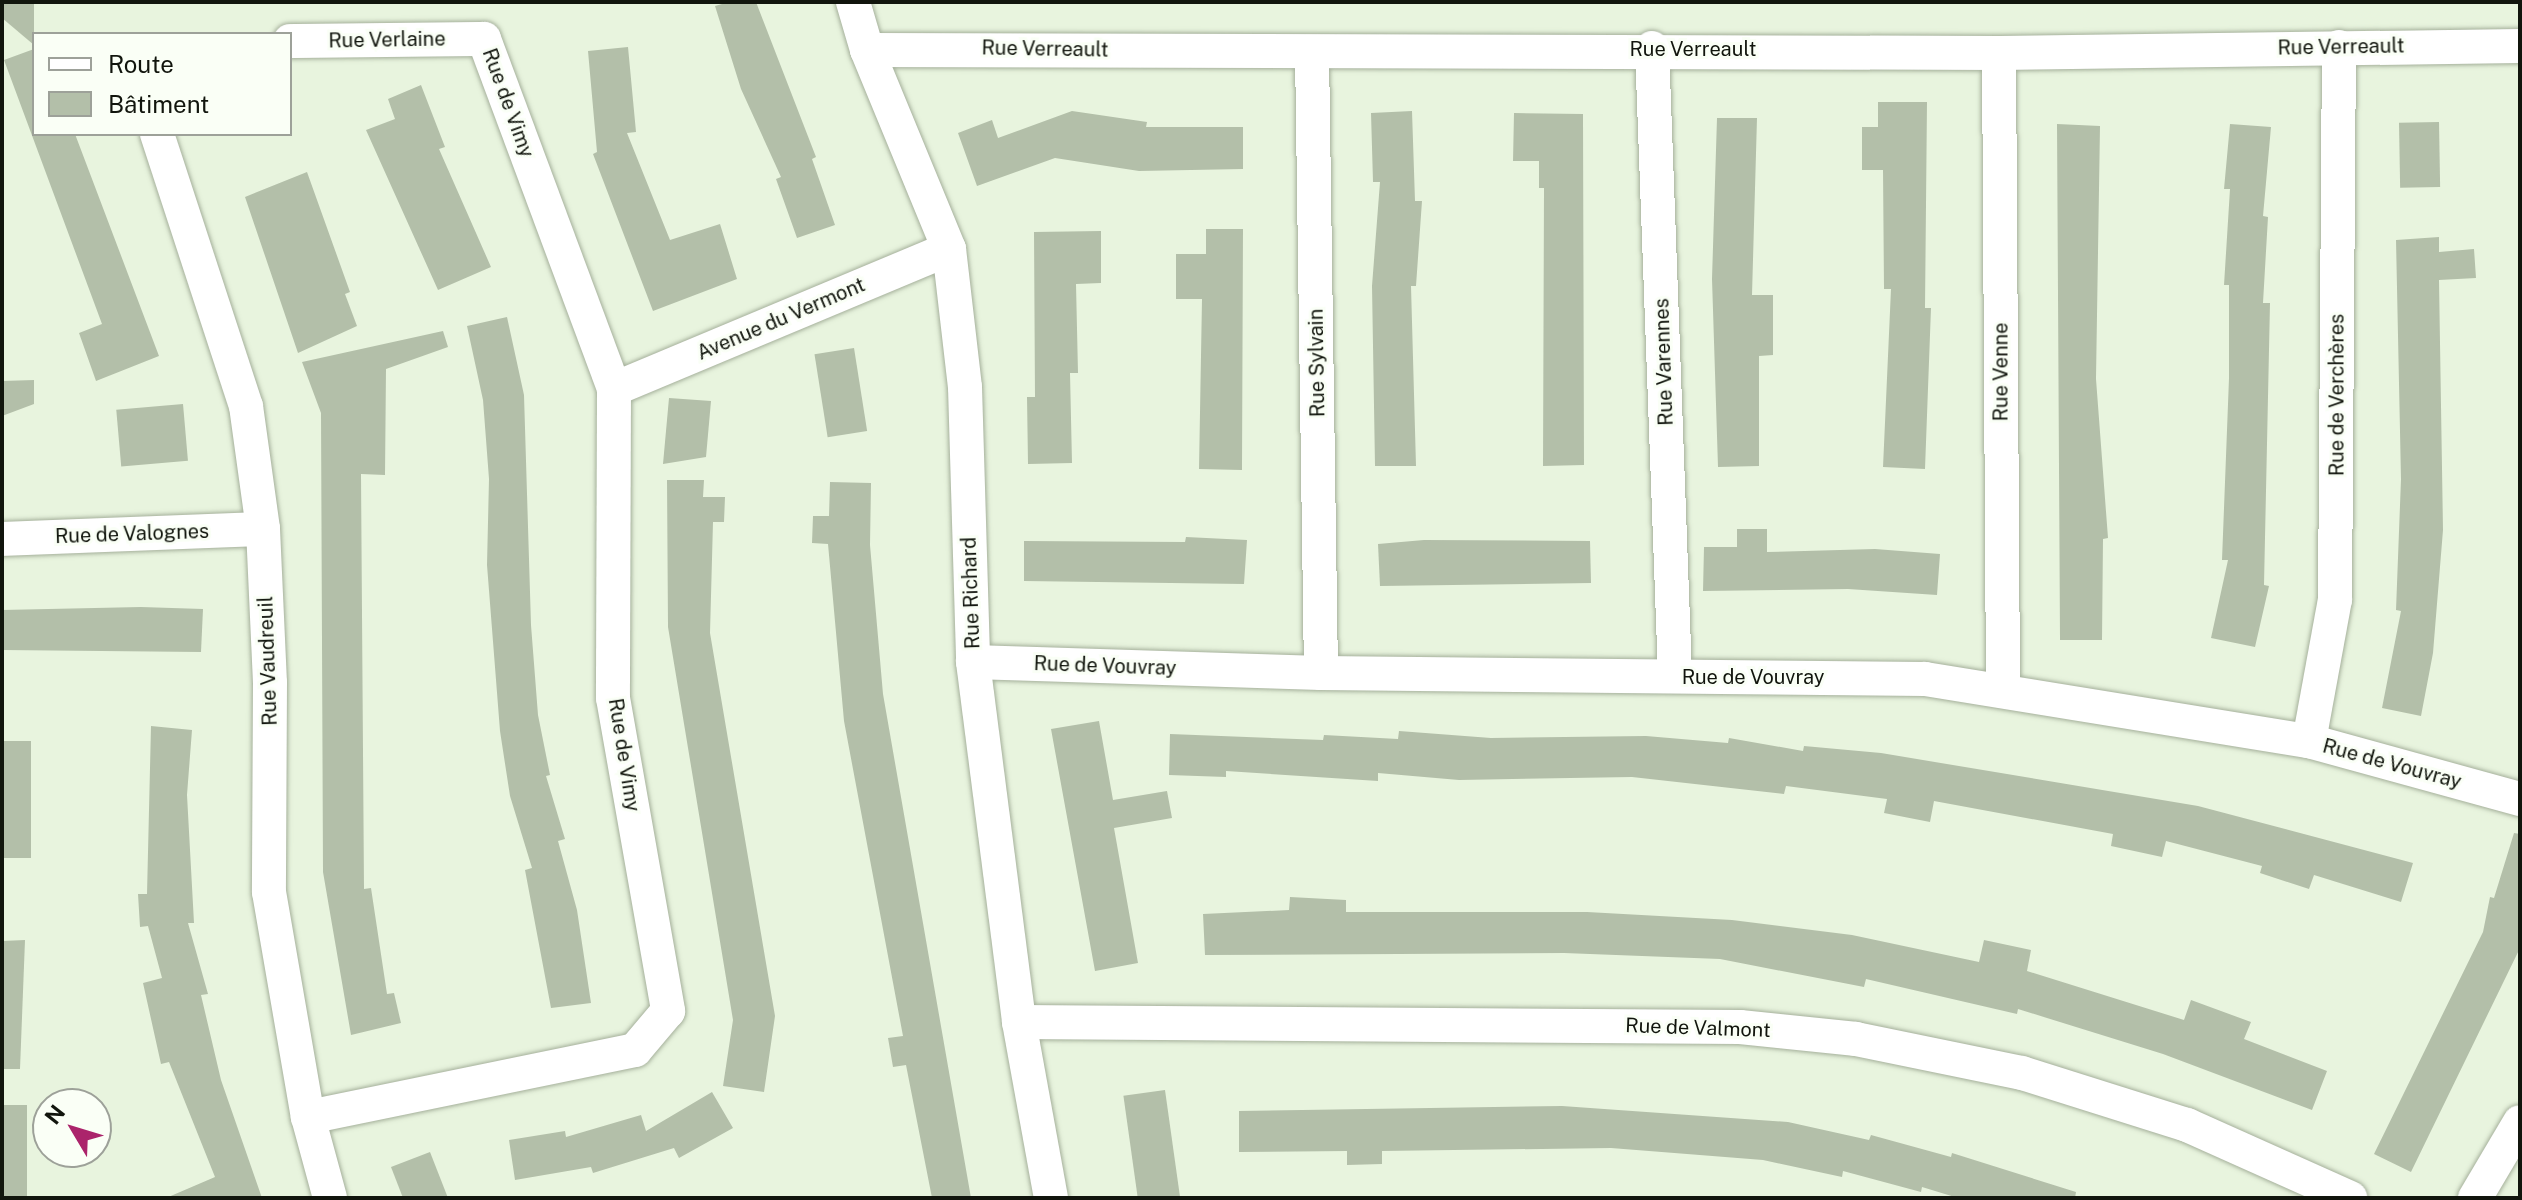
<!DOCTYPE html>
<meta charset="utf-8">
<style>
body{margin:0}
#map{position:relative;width:2522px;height:1200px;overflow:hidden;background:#e8f4de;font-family:"Public Sans",sans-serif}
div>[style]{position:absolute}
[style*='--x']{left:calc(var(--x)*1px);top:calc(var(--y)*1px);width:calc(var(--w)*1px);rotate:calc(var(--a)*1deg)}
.building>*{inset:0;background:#b3bfa9;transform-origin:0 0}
.roads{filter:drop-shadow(0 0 2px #a5b09b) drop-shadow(0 0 2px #a5b09b)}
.minor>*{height:34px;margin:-17px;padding:0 17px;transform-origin:17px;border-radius:17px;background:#fff}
span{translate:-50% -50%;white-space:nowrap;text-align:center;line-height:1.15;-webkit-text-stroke:6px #fafff6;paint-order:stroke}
.street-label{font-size:20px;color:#11150d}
.frame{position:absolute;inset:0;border:4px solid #11150d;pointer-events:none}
.legend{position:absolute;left:32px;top:32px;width:260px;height:104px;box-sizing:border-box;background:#fafff6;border:2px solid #9da199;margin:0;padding:10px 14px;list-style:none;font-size:24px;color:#11150d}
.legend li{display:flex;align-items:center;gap:16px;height:40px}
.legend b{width:40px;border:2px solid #9da199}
.north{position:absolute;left:32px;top:1088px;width:80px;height:80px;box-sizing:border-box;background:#fafff6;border:2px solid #9da199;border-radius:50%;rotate:308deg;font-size:22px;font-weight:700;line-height:32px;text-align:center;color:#11150d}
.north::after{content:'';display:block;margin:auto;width:28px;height:36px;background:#ab246b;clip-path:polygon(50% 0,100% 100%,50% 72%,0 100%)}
</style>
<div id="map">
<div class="building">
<div style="clip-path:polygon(2px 2px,34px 2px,34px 45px,2px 18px)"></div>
<div style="clip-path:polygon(729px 2px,756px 2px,816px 157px,812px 159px,835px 225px,797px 238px,776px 179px,781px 177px,741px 89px,715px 6px)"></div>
<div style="clip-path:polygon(628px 47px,636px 132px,627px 133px,670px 240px,720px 224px,737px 279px,653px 311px,593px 154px,597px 152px,588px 51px)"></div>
<div style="clip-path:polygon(34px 49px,34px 134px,75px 134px,159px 356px,96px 381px,79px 333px,102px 324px,4px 60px)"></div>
<div style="clip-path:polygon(421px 85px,445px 147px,439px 149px,491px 267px,438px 290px,366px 130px,395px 119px,388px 99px)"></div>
<div style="clip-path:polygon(1878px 102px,1927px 102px,1925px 308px,1931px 308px,1925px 469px,1883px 467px,1891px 289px,1884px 289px,1883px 170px,1862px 170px,1862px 127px,1878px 127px)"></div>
<div style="clip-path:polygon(1072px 111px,1147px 122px,1146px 127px,1243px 127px,1243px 169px,1139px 171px,1055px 158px,977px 186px,958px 133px,992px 120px,998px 138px)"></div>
<div style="clip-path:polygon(1412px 111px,1415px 201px,1422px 201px,1416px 286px,1411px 286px,1416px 466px,1375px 466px,1372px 286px,1380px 182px,1373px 182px,1371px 113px)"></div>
<div style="clip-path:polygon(1514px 113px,1583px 114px,1584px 465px,1543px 466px,1544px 188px,1539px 188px,1539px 161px,1513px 161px)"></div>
<div style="clip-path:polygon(1717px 118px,1757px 118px,1752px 295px,1773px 295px,1773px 355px,1759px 356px,1759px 466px,1718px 467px,1712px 279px)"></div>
<div style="left:2439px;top:122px;width:65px;height:40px;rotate:89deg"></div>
<div style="clip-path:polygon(2057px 124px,2100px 126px,2096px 379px,2108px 538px,2103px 539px,2102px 640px,2060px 640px)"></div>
<div style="clip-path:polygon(2230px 124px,2271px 127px,2263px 216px,2268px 217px,2263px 303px,2270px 303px,2264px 585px,2269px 586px,2255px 647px,2211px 638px,2228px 560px,2222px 560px,2229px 378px,2229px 285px,2224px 285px,2230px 189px,2224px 189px)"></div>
<div style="clip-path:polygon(307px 172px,350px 292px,345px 294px,357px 326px,298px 353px,245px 197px)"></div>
<div style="clip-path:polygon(1206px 229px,1243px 229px,1242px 470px,1199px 469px,1202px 299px,1176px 299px,1176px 254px,1206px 254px)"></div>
<div style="clip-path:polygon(1101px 231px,1101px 283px,1076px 284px,1078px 373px,1070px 373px,1072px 463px,1028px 464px,1027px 397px,1035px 397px,1034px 232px)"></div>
<div style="clip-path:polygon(2439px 237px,2439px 252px,2474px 249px,2476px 278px,2439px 280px,2443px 530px,2433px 653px,2421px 716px,2382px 708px,2401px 611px,2396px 610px,2401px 479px,2396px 240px)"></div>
<div style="clip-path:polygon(507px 317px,524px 395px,531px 625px,538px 715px,550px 775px,546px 776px,565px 839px,558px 841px,577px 910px,591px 1003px,551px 1008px,525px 870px,532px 868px,510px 796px,500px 731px,487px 565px,489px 479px,483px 400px,467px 326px)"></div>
<div style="clip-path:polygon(443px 331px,448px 347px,386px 369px,385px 475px,361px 474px,364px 889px,371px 888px,387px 994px,394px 993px,401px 1023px,351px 1035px,323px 872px,321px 413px,302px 362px)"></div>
<div style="left:854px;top:348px;width:84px;height:40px;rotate:81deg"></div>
<div style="clip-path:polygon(34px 380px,34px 404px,2px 416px,2px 381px)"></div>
<div style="clip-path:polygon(669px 398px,711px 401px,706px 457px,663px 464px)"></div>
<div style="left:183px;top:404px;width:57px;height:67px;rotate:85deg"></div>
<div style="clip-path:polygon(667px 480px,704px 480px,703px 497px,725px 497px,724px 522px,713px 522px,710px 633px,775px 1016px,764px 1092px,723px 1086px,733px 1020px,668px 627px)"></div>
<div style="clip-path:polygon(830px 482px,871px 483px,870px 545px,883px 694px,971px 1198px,932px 1198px,906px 1065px,893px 1067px,888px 1038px,903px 1036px,844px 721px,828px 544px,812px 543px,813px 516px,829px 516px)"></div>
<div style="clip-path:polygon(1737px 529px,1767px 529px,1767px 552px,1875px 549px,1940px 554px,1937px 595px,1848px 589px,1703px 591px,1704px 547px,1737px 547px)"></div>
<div style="clip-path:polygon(1186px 537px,1247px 540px,1244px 584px,1024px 581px,1024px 541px,1185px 542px)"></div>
<div style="clip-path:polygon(1424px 540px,1590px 541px,1591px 583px,1380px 586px,1378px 544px)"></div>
<div style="clip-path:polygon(141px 607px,203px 609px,201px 652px,2px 650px,2px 610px)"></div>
<div style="clip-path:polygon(1099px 721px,1113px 800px,1167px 791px,1172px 818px,1114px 828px,1138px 963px,1095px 971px,1051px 729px)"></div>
<div style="clip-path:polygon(151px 726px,192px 730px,187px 795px,194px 923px,188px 923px,208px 994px,201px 995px,221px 1080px,262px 1198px,166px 1198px,215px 1177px,169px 1062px,161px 1064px,143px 983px,162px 978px,148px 926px,140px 927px,138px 894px,147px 894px)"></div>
<div style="clip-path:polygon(1399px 731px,1491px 738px,1646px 736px,1728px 743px,1729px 738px,1803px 751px,1804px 746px,1881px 753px,2198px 806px,2413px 863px,2401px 902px,2314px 875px,2309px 889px,2260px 873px,2262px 866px,2166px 841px,2162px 857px,2111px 846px,2113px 834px,1934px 801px,1930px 822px,1884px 813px,1887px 799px,1786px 786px,1784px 794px,1632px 777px,1459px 780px,1378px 773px,1378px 781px,1226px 771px,1226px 777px,1169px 775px,1170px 734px,1323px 740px,1324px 735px,1398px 739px)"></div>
<div style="left:2px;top:741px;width:29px;height:117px"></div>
<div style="clip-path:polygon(2514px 833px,2520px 834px,2520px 948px,2411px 1172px,2374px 1154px,2483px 932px,2490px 897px,2494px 898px)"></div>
<div style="clip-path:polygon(1290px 897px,1346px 900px,1346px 912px,1587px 912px,1732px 920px,1852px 935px,1979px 962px,1984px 940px,2031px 950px,2027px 971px,2184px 1020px,2191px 1000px,2251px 1022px,2244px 1039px,2327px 1071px,2312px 1110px,2163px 1054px,2018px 1009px,2017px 1014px,1866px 979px,1864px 987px,1720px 959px,1564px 953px,1205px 955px,1203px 914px,1289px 910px)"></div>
<div style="clip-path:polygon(25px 940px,20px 1069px,2px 1069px,2px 941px)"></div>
<div style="left:1165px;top:1090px;width:109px;height:42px;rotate:82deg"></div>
<div style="clip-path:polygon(712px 1092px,733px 1128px,679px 1158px,674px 1148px,593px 1173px,591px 1167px,515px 1180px,509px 1140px,565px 1131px,566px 1137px,641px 1115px,646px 1131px)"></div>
<div style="left:2px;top:1105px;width:25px;height:93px"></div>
<div style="clip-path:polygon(1562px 1106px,1788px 1122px,1869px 1140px,1871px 1135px,1951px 1157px,1952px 1153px,2076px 1192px,2075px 1198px,1958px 1198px,1922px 1187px,1921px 1192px,1843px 1171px,1842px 1177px,1763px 1160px,1611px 1148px,1382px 1151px,1382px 1164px,1347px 1165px,1347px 1151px,1239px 1152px,1239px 1111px)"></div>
<div style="clip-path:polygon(430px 1152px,448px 1198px,403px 1198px,391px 1167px)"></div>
</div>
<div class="roads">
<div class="minor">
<div style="--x:853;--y:2;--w:50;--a:73.7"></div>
<div style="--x:867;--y:50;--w:215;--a:67.6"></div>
<div style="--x:949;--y:249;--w:139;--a:83.4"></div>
<div style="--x:965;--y:387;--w:275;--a:88.3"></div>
<div style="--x:973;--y:662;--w:363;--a:82.7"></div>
<div style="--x:1019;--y:1022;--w:179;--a:79.7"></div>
<div style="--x:290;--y:41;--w:194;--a:-0.6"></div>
<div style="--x:484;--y:39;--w:373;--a:69.6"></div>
<div style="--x:614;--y:389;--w:309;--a:90.2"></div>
<div style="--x:613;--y:698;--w:318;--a:80"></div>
<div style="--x:668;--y:1011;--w:51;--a:130.2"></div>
<div style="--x:635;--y:1050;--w:334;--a:168.4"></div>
<div style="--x:1652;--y:48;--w:628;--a:87.9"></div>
<div style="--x:867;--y:50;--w:1132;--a:0.15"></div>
<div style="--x:1999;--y:53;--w:521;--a:-0.77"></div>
<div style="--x:1312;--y:52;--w:621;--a:89.17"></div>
<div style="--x:1999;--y:53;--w:638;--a:89.64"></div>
<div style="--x:157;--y:134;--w:286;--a:71.9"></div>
<div style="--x:246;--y:406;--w:124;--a:82.1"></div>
<div style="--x:263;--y:529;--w:154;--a:87.4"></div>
<div style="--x:270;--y:683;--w:209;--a:90.3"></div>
<div style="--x:269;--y:892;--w:228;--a:80.2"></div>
<div style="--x:308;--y:1117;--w:84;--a:74.8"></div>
<div style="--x:614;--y:389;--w:363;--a:-22.7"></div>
<div style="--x:2;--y:539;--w:261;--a:-2.2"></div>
<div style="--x:973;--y:662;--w:348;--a:1.8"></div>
<div style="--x:1321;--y:673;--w:604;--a:0.57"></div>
<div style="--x:1925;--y:679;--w:389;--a:9.2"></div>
<div style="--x:2309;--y:741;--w:219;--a:15.4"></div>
<div style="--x:2309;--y:741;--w:143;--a:-79.6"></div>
<div style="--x:2335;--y:600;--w:553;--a:-89.59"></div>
<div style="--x:1019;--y:1022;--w:721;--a:0.4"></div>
<div style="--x:1740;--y:1027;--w:117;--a:5.9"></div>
<div style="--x:1856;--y:1039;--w:169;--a:11.6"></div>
<div style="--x:2022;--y:1073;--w:173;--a:17.5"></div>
<div style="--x:2187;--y:1125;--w:179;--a:24.1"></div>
<div style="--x:2475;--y:1198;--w:88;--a:-59.4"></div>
</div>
</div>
<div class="street-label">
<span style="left:387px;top:40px;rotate:-1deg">Rue Verlaine</span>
<span style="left:2341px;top:47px;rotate:-1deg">Rue Verreault</span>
<span style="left:1045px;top:49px;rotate:1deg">Rue Verreault</span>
<span style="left:1693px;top:49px">Rue Verreault</span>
<span style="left:508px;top:103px;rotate:70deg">Rue de Vimy</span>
<span style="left:781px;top:319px;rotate:-23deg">Avenue du Vermont</span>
<span style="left:1664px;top:362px;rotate:-92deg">Rue Varennes</span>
<span style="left:1317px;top:363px;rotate:-91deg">Rue Sylvain</span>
<span style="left:2001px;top:372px;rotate:-90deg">Rue Venne</span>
<span style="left:2337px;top:395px;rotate:-90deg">Rue de Verchères</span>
<span style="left:132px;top:534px;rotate:-2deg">Rue de Valognes</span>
<span style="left:971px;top:593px;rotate:-92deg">Rue Richard</span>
<span style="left:268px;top:661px;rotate:-92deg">Rue Vaudreuil</span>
<span style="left:1105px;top:666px;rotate:2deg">Rue de Vouvray</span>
<span style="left:1753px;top:677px">Rue de Vouvray</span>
<span style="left:624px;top:755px;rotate:81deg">Rue de Vimy</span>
<span style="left:2392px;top:764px;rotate:15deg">Rue de Vouvray</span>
<span style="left:1698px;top:1028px;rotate:2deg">Rue de Valmont</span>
</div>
<div class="frame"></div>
<ul class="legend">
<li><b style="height:10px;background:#fff"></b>Route</li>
<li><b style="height:22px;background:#b3bfa9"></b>Bâtiment</li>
</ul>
<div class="north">N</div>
</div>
